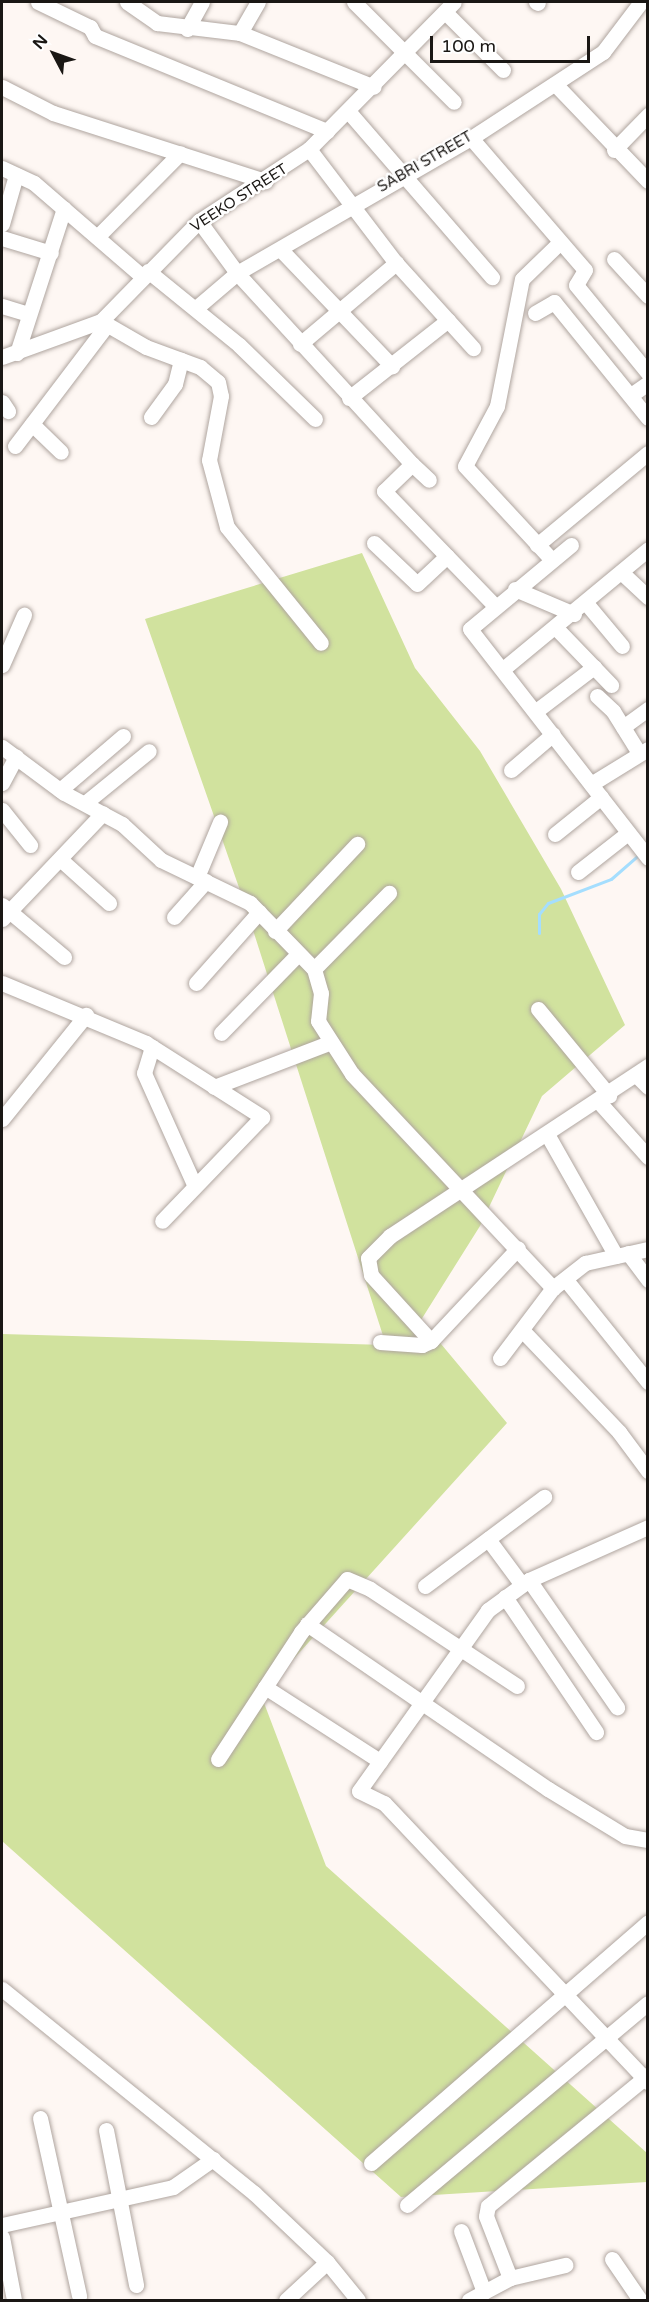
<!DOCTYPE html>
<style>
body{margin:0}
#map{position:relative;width:649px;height:2302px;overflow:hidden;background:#fef7f3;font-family:"Varela Round",sans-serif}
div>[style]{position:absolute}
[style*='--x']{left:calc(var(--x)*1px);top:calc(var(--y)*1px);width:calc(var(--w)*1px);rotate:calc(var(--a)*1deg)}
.green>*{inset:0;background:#d1e29e}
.stream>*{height:3px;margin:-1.5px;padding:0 1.5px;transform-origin:1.5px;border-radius:1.5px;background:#a5defe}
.roads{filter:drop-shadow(0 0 2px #afa59f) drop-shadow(0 0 2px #afa59f)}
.minor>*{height:15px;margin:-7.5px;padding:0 7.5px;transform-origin:7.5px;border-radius:7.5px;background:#fff}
span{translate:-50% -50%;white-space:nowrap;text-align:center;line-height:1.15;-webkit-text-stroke:5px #fff;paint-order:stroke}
.street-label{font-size:15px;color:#1a1714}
.frame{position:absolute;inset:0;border:3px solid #1a1714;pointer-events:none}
.north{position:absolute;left:24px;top:24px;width:60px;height:60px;-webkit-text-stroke:4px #fff;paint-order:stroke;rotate:311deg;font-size:16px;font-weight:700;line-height:24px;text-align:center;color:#1a1714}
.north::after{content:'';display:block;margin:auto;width:21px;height:27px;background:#1a1714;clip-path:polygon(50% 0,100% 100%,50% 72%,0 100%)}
.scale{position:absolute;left:430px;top:36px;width:160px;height:27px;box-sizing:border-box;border:3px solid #1a1714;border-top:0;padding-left:8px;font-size:18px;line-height:21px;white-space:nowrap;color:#1a1714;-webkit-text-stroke:4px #fff;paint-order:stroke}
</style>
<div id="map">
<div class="green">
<div style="clip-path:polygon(362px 553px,415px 668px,480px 751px,561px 889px,625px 1025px,542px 1096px,480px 1226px,421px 1320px,507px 1423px,261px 1695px,326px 1866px,647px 2153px,647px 2182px,401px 2197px,2px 1841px,2px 1334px,386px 1345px,243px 899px,145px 619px)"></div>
</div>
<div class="stream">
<div style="--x:539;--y:933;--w:19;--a:-90"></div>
<div style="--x:539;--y:914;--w:14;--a:-51"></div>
<div style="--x:548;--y:903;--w:67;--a:-20.9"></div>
<div style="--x:611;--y:879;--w:37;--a:-41"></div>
</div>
<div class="roads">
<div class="minor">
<div style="--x:38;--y:2;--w:58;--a:25.7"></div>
<div style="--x:90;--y:27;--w:10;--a:61"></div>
<div style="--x:95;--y:36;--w:251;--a:22.3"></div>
<div style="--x:127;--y:2;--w:37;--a:35"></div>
<div style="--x:157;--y:23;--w:84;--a:6.9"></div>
<div style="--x:240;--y:33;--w:144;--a:21.9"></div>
<div style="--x:354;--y:2;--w:141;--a:45"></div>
<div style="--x:536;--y:2;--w:2;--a:27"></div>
<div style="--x:445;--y:12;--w:82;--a:45"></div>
<div style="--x:187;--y:29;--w:31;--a:-61"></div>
<div style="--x:240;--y:33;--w:36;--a:-60"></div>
<div style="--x:555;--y:84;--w:134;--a:46.2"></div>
<div style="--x:2;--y:87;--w:57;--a:27"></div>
<div style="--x:53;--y:113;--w:223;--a:17.8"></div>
<div style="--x:348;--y:111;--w:220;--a:49.1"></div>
<div style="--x:471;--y:138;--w:174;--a:49.2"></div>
<div style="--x:585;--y:270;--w:17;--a:121"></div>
<div style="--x:576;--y:285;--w:114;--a:50.7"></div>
<div style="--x:309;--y:149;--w:143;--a:52.7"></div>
<div style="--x:396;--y:263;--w:115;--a:47.8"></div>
<div style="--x:614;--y:150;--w:49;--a:-45.8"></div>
<div style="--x:2;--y:168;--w:35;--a:25"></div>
<div style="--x:34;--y:183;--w:144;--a:40.8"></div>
<div style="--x:199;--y:221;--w:64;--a:53.8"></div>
<div style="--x:237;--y:273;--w:259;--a:47.5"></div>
<div style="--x:412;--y:464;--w:39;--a:136"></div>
<div style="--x:384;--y:491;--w:158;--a:46"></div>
<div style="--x:2;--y:224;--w:51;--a:-74.1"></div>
<div style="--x:97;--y:237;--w:118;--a:-45.3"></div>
<div style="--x:2;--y:238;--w:51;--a:17"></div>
<div style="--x:281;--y:250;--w:161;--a:46.3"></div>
<div style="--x:614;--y:259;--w:50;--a:47.4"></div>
<div style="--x:148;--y:271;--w:117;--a:39.1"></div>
<div style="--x:239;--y:345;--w:106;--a:44.2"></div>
<div style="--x:2;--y:306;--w:28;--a:17"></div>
<div style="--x:196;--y:308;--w:54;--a:-40.5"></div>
<div style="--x:237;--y:273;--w:270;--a:-30"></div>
<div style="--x:471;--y:138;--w:158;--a:-33.1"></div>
<div style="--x:603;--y:52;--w:63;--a:-52.8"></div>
<div style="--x:535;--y:313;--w:22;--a:-30"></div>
<div style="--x:554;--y:302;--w:149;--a:51"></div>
<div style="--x:101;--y:321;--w:52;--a:30"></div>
<div style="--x:146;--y:347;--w:58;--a:20.3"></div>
<div style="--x:200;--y:367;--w:23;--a:40"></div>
<div style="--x:218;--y:382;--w:14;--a:78"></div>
<div style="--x:221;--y:396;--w:65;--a:100.6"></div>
<div style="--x:209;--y:460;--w:69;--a:75"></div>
<div style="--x:227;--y:527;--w:149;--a:51"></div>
<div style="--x:300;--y:344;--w:126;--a:-40.2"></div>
<div style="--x:17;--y:353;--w:152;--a:-72"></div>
<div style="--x:2;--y:357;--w:105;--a:-20"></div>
<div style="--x:101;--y:321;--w:140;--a:-45.6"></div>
<div style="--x:199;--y:221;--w:131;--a:-33.2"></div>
<div style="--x:309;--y:149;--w:206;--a:-45.4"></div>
<div style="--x:631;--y:395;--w:21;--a:-35"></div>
<div style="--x:349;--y:398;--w:126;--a:-38.2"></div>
<div style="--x:2;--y:402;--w:11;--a:56"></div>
<div style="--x:151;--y:417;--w:41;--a:-54"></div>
<div style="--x:175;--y:384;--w:25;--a:-76"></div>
<div style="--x:32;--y:424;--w:40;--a:44"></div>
<div style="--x:15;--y:446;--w:151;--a:-52.8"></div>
<div style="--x:412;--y:464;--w:23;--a:43"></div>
<div style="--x:374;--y:543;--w:59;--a:43.6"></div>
<div style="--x:417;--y:584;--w:41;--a:-43"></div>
<div style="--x:537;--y:545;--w:144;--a:-39.7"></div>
<div style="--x:571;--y:545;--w:131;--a:140.3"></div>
<div style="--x:470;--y:629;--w:290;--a:52.1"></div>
<div style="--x:552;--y:560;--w:128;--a:-132.8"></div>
<div style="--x:465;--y:466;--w:68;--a:-61.9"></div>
<div style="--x:497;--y:406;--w:129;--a:-78.9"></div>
<div style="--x:522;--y:279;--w:53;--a:-44.2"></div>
<div style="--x:621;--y:572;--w:37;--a:43"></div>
<div style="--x:515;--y:589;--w:64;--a:23"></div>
<div style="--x:586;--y:603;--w:56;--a:50.1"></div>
<div style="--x:557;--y:629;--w:78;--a:46"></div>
<div style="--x:2;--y:665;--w:55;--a:-66.3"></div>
<div style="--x:503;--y:669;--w:188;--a:-39.6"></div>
<div style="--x:597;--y:696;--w:22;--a:43"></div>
<div style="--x:613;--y:711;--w:49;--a:58.2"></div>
<div style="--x:536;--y:711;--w:73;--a:-37.2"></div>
<div style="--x:623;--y:727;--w:31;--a:-36"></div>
<div style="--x:2;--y:747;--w:77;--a:36.6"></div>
<div style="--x:64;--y:793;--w:66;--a:28.1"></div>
<div style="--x:122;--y:824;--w:53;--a:42.7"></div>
<div style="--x:161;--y:860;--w:99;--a:25.8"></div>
<div style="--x:250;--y:903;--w:92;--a:45.9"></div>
<div style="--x:314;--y:969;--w:25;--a:74"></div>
<div style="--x:321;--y:993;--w:28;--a:96"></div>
<div style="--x:318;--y:1021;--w:63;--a:57.3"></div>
<div style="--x:352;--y:1074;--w:294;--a:46.8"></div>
<div style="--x:511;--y:770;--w:55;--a:-40.6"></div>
<div style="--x:2;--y:783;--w:30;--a:-62"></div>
<div style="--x:591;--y:784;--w:67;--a:-31.6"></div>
<div style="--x:60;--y:790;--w:83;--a:-40.6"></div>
<div style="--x:85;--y:803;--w:82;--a:-39.1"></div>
<div style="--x:2;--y:810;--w:45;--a:51.3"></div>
<div style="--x:555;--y:834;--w:59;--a:-38.8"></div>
<div style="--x:60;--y:859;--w:66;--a:41.9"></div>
<div style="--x:578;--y:872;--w:63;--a:-38"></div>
<div style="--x:197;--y:877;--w:60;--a:-67.3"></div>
<div style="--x:2;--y:905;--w:81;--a:40"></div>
<div style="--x:174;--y:917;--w:48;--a:-48.4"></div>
<div style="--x:2;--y:919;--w:146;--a:-46.4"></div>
<div style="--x:275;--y:931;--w:120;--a:-46.7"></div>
<div style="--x:314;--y:969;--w:107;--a:-45.4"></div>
<div style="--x:2;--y:983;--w:156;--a:22.6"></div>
<div style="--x:146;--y:1043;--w:138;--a:32.5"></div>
<div style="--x:262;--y:1117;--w:144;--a:133.9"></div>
<div style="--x:196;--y:983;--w:95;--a:-48.4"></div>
<div style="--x:538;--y:1009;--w:112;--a:50.5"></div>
<div style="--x:221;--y:1033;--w:110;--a:-45.7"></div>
<div style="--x:152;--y:1047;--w:27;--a:107"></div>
<div style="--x:144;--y:1073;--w:122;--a:65.8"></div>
<div style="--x:636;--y:1075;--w:17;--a:45"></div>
<div style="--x:214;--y:1087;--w:125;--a:-21"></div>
<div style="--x:599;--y:1102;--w:74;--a:48.3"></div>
<div style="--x:2;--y:1119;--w:134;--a:-51.1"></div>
<div style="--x:547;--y:1134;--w:140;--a:60.5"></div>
<div style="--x:628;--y:1253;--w:34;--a:53"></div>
<div style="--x:566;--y:1280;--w:131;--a:51.2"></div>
<div style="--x:522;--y:1330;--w:141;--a:46.4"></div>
<div style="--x:619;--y:1432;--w:49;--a:53.4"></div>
<div style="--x:431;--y:1341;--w:89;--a:-132.3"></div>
<div style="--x:371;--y:1275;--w:17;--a:-100"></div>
<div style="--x:368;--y:1258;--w:31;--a:-45"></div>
<div style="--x:390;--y:1236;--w:309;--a:-33.4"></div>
<div style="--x:380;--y:1342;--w:42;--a:4.1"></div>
<div style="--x:422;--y:1345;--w:10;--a:-24"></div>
<div style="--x:431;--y:1341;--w:127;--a:-46.9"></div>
<div style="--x:500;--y:1358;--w:88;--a:-52.9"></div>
<div style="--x:553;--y:1288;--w:41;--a:-38"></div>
<div style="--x:585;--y:1263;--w:65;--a:-12.5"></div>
<div style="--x:648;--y:1527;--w:130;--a:156"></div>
<div style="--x:529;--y:1580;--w:51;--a:143.8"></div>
<div style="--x:488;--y:1610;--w:222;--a:125.5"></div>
<div style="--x:359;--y:1791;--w:28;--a:26"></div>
<div style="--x:384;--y:1803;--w:384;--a:46.6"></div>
<div style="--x:488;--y:1539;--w:57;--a:53.5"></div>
<div style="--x:529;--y:1580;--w:155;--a:55.3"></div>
<div style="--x:425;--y:1586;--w:149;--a:-36.8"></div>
<div style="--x:505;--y:1597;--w:163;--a:56"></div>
<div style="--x:307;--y:1624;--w:292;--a:34.4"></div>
<div style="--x:548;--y:1789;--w:90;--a:31.4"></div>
<div style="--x:625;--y:1836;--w:23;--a:10"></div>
<div style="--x:265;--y:1687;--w:137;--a:32.8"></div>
<div style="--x:218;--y:1759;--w:152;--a:-56.8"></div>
<div style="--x:301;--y:1632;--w:70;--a:-49"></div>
<div style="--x:347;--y:1579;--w:25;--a:23"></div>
<div style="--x:370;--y:1589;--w:176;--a:33.4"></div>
<div style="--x:2;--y:1989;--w:324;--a:39"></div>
<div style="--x:254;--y:2193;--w:100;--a:43.4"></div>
<div style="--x:327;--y:2262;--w:49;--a:50.8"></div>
<div style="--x:40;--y:2118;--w:182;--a:77.6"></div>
<div style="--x:106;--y:2130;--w:158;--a:79"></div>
<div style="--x:371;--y:2163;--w:367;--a:-41"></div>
<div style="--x:407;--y:2205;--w:314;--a:-40"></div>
<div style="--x:2;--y:2225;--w:175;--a:-12.5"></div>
<div style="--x:173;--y:2187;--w:49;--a:-35"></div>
<div style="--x:461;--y:2231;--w:65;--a:69.3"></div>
<div style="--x:2;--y:2237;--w:64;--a:79.2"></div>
<div style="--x:612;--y:2259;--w:50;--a:55.7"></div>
<div style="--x:510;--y:2278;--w:66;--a:-111.2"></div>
<div style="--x:486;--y:2216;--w:10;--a:-79"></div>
<div style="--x:488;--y:2206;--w:207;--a:-39.3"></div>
<div style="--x:286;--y:2300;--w:56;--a:-42.8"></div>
<div style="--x:469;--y:2300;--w:47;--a:-28.2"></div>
<div style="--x:510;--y:2278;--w:57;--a:-13.3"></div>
</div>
</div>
<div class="street-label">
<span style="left:425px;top:162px;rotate:-30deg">SABRI STREET</span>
<span style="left:239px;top:198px;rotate:-33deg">VEEKO STREET</span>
</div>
<div class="frame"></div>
<div class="north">N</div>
<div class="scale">100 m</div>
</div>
